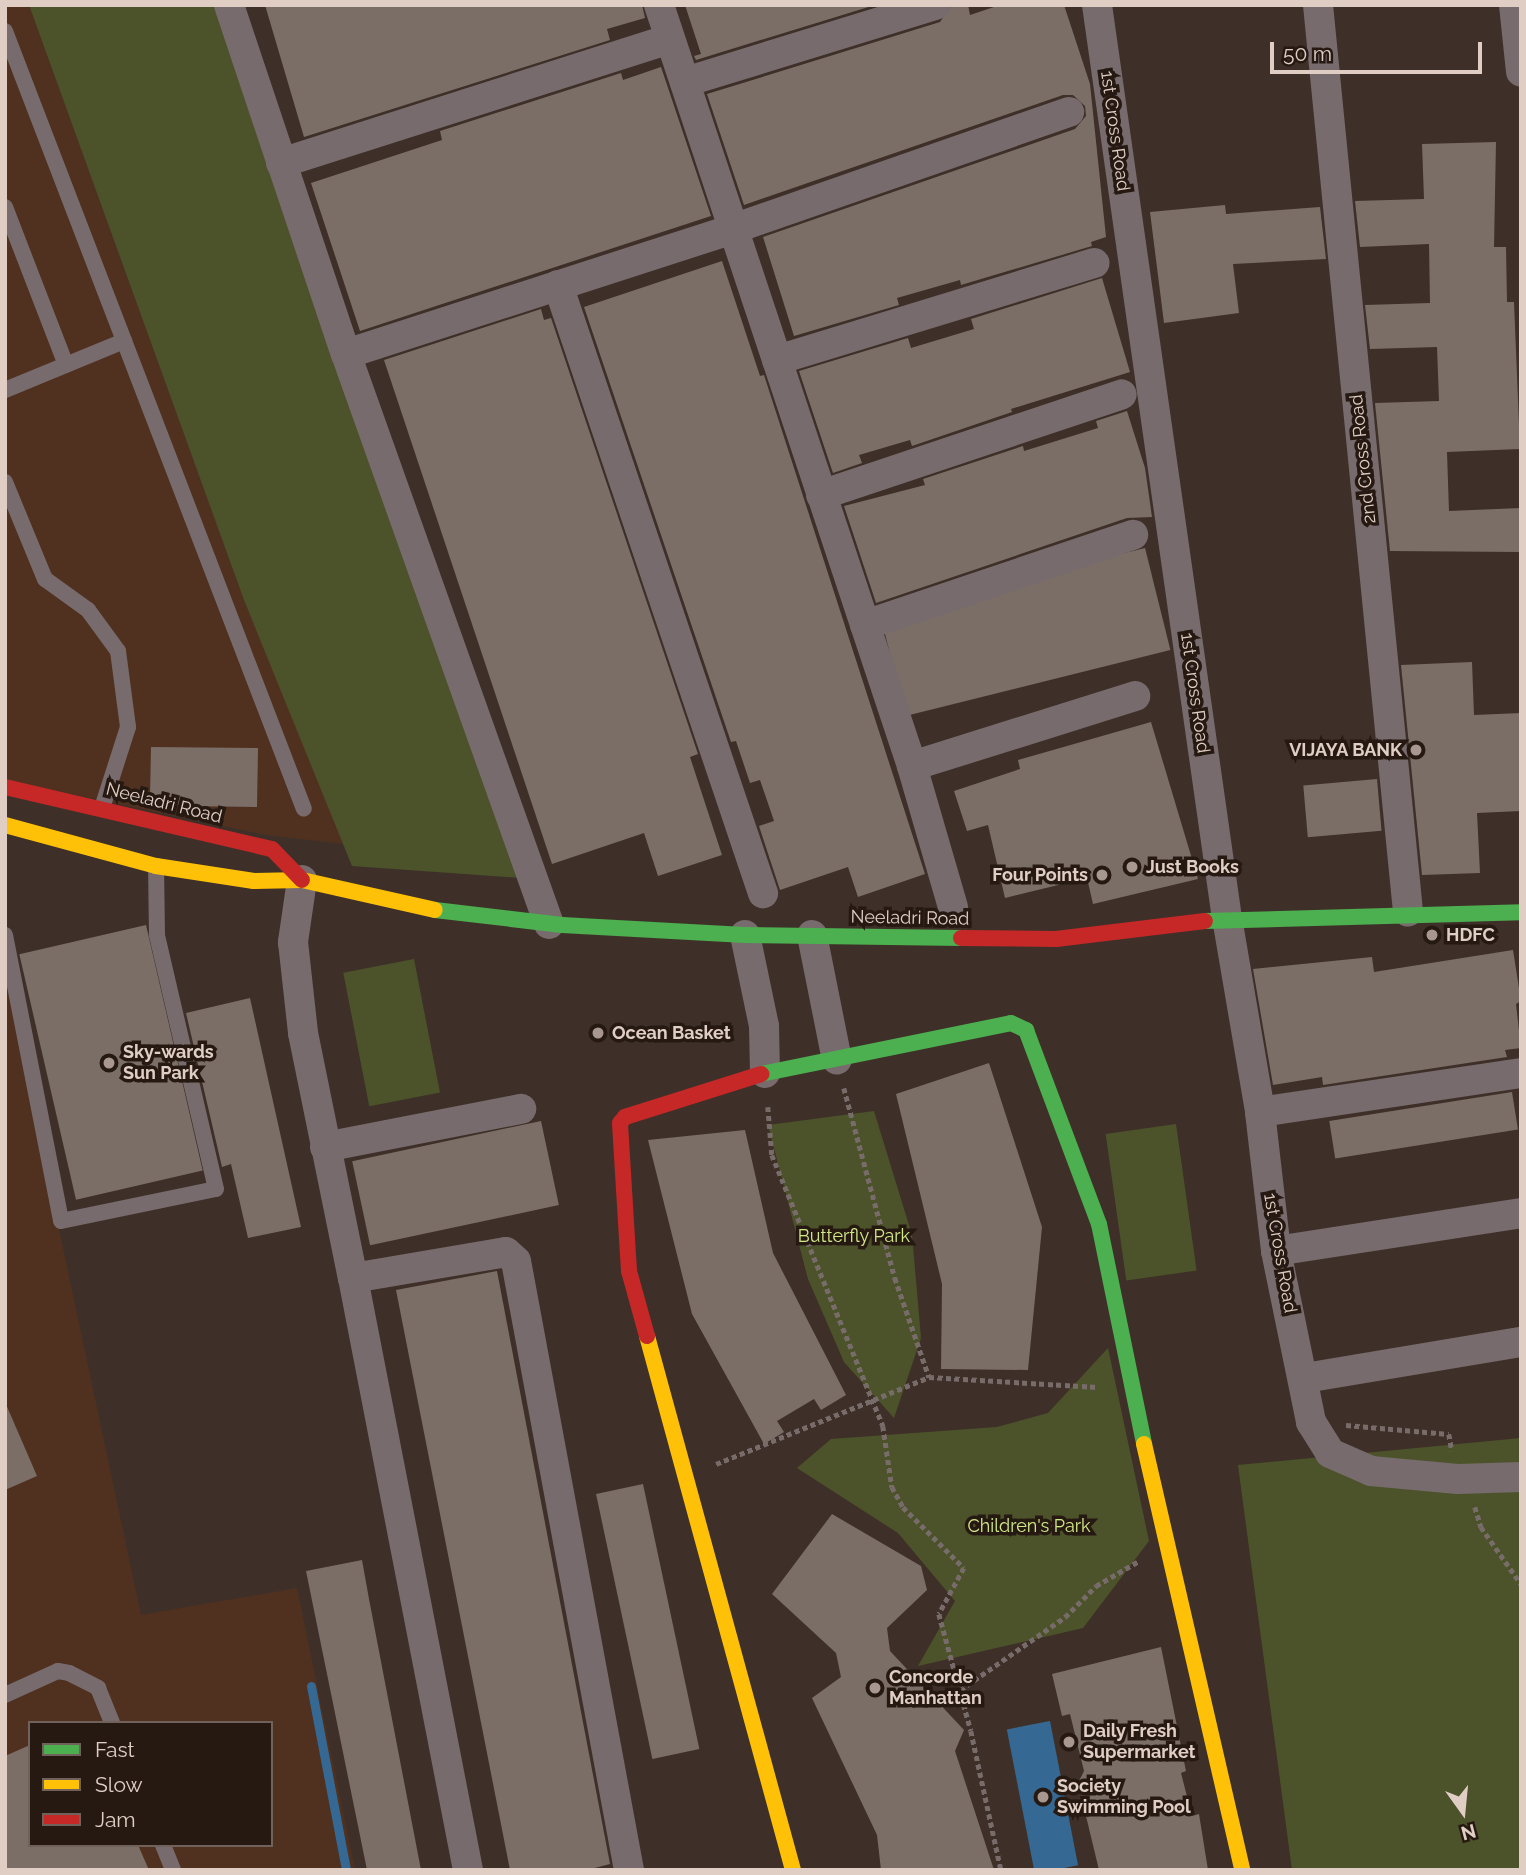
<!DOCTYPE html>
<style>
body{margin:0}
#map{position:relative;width:1526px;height:1875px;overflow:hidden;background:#3e3028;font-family:Raleway,sans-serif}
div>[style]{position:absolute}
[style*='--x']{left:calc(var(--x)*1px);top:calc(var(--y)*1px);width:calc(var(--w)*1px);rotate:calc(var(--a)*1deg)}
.built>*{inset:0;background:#503120}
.green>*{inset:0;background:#4c532a;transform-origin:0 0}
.water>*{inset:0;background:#356892;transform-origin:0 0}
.stream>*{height:9px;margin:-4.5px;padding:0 4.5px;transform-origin:4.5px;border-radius:4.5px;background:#356892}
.building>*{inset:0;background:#7b6e67;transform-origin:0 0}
.path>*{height:4.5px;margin-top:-2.25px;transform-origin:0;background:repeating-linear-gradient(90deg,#786c6b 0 5px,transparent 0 8.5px)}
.lane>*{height:16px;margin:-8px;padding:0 8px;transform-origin:8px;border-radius:8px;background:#776b6d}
.street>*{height:30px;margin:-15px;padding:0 15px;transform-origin:15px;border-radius:15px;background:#776b6d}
.fast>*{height:16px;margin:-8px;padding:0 8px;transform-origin:8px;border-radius:8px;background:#4caf50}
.slow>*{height:16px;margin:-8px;padding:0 8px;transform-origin:8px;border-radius:8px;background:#ffc107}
.jam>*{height:16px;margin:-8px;padding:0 8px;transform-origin:8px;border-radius:8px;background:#c62828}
.dots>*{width:19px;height:19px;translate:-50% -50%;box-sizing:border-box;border:4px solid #251912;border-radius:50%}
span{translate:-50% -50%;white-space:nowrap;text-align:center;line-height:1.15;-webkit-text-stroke:7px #251912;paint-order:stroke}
.street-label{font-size:18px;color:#e0cec5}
.poi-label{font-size:18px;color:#e0cec5;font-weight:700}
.right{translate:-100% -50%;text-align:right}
.left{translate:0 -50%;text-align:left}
.park-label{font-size:18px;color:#d1e987}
.frame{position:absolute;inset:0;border:7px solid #e0cec5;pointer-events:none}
.legend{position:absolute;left:28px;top:1721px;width:245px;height:126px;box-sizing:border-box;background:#251912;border:2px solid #70615a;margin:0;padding:9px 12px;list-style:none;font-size:21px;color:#e0cec5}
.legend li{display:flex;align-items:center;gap:14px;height:35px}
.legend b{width:35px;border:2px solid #70615a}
.north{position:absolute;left:1428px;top:1777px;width:70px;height:70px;-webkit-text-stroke:5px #251912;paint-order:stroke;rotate:165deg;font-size:19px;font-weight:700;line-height:28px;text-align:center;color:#e0cec5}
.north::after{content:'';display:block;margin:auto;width:24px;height:32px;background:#e0cec5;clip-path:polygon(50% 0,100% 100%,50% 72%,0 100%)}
.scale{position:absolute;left:1270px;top:42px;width:212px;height:32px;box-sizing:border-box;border:4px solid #e0cec5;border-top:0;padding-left:9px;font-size:21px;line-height:24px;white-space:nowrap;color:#e0cec5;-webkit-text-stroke:5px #251912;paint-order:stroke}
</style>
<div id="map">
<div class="built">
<div style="clip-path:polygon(5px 5px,29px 5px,244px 600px,345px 844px,266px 835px,5px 780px)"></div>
<div style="clip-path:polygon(evenodd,5px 975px,141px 1615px,297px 1588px,355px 1870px,5px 1870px,5px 975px,30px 1723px,271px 1723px,271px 1845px,30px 1845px,30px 1723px)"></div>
</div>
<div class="green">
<div style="clip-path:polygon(29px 5px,229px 5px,536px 879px,352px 866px,244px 600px)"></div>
<div style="left:414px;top:959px;width:136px;height:72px;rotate:79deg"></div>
<div style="clip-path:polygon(874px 1111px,912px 1235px,921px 1338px,894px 1418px,844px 1362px,808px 1279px,768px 1125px)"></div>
<div style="left:1176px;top:1124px;width:148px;height:71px;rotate:82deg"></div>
<div style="clip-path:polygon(1108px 1348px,1149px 1541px,1083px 1628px,918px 1666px,955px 1601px,898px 1533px,797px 1468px,831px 1439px,997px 1427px,1048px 1413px)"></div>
<div style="clip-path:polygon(1521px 1438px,1521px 1870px,1292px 1870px,1238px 1465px)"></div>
</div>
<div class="water">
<div style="left:1050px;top:1721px;width:147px;height:44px;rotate:79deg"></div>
</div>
<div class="stream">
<div style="--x:311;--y:1686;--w:187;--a:79.2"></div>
</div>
<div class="building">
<div style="clip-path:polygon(265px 5px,642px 5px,645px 18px,607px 29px,610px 40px,304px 137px)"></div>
<div style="clip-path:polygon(685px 5px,875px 5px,696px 60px,694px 56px,701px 54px)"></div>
<div style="clip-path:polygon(952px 5px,968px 5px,970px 15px,1000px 5px,1064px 5px,1090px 84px,1106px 237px,1091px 242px,1092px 246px,961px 285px,960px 280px,897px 298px,899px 305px,794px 336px,763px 237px,1075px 129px,1086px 116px,1085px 106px,1073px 95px,1063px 95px,744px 205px,707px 94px,940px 22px)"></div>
<div style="clip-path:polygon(661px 67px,711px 216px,360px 331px,311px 183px,442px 140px,440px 131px,621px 73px,623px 80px)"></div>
<div style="clip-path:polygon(1496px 142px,1494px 247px,1506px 247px,1507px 302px,1514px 302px,1520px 449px,1447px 452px,1449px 511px,1521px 508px,1521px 552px,1390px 551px,1375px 403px,1439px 401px,1437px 347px,1370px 349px,1365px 305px,1430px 303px,1429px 244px,1360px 247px,1355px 201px,1424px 199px,1422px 144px)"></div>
<div style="clip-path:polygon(1225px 205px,1226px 214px,1320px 207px,1326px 259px,1233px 264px,1239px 313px,1164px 323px,1150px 212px)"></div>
<div style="clip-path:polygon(722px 261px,760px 376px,764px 375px,925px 874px,858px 897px,848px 867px,780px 890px,759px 826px,774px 821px,760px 780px,750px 783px,736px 741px,731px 742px,584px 307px)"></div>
<div style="clip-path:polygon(1102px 278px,1130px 372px,1011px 409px,1012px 412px,912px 446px,910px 440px,859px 455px,862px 463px,833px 473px,799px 371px,908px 338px,911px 348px,974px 329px,971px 319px)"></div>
<div style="clip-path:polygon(541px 309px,544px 320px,551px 318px,698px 754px,690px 757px,722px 855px,658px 876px,644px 833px,552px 864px,384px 360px)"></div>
<div style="clip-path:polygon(1127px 411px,1145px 468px,1152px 517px,1127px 518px,876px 603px,844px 506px,925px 485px,923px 479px,1023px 446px,1024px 451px,1098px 428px,1096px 421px)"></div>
<div style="left:1145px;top:548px;width:105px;height:273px;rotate:76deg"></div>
<div style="clip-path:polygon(1472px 662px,1474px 715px,1521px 713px,1521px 811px,1477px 813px,1480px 873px,1422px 875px,1401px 665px)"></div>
<div style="clip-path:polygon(1151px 722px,1198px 879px,1093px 904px,1087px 878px,1005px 898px,988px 825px,967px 831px,954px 791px,1020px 769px,1018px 760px)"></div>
<div style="clip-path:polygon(151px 747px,258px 748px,257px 807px,183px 806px,150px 798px)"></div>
<div style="left:1377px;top:779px;width:52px;height:74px;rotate:85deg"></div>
<div style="left:146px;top:925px;width:252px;height:130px;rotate:77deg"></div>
<div style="clip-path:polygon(1513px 950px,1521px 1001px,1516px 1004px,1521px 1048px,1505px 1050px,1507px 1057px,1323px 1085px,1322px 1077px,1273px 1085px,1253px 969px,1372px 957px,1374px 972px)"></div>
<div style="clip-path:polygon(250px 998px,301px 1227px,248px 1238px,231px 1164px,222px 1167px,186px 1013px)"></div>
<div style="clip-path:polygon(989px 1063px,1042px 1227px,1028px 1370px,941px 1369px,942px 1284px,896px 1094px)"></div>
<div style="left:1512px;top:1092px;width:38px;height:185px;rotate:81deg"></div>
<div style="left:541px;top:1121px;width:86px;height:193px;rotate:78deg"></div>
<div style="clip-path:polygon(745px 1130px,773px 1253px,846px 1395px,821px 1410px,814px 1399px,777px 1421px,784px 1432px,764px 1444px,692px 1314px,648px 1140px)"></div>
<div style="clip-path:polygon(497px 1271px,610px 1864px,587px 1870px,510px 1870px,396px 1290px)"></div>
<div style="clip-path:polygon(5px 1402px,37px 1476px,5px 1490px)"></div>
<div style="left:643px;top:1484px;width:271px;height:48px;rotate:78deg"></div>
<div style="clip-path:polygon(832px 1514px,921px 1566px,927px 1590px,887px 1628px,890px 1651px,964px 1730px,955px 1751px,994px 1870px,881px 1870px,877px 1835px,812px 1698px,841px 1677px,836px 1653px,772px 1594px)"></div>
<div style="clip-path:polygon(362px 1560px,369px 1599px,421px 1870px,367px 1870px,306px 1571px)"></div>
<div style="clip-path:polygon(1161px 1647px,1186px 1771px,1181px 1773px,1192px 1816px,1199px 1814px,1208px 1870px,1099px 1870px,1078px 1783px,1084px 1771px,1070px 1714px,1062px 1716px,1052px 1674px)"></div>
<div style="clip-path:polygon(30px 1745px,30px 1845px,138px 1845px,149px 1870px,5px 1870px,5px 1756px)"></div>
</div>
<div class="path">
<div style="--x:844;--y:1088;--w:197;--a:75"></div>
<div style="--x:895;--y:1278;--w:105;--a:71"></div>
<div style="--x:929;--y:1377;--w:169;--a:3.4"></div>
<div style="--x:768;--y:1107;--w:48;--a:85.2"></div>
<div style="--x:772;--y:1155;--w:293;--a:67.7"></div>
<div style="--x:883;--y:1426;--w:62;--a:81.6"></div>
<div style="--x:892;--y:1487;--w:23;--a:61"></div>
<div style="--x:903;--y:1507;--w:86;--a:45"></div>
<div style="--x:964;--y:1568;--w:52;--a:118.5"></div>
<div style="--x:939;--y:1614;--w:121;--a:74.7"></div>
<div style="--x:971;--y:1731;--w:142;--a:77.8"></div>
<div style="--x:1346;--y:1425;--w:103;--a:5"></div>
<div style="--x:1449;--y:1434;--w:17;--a:80"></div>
<div style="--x:716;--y:1464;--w:230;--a:-22.2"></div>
<div style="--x:1475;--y:1507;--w:21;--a:73"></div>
<div style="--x:1481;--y:1527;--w:70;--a:54.9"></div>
<div style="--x:960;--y:1690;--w:128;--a:-34.8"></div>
<div style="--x:1065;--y:1617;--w:44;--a:-45"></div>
<div style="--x:1096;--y:1586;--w:48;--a:-30.3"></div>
</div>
<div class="lane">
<div style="--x:5;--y:31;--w:833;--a:68.98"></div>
<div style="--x:5;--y:207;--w:169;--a:68.9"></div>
<div style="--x:5;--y:390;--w:129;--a:-22.4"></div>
<div style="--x:5;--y:482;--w:105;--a:67.6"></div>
<div style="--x:45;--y:579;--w:53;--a:35.8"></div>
<div style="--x:88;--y:610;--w:51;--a:53.8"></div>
<div style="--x:118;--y:651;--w:77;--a:82.5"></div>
<div style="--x:128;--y:727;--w:85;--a:107.8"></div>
<div style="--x:5;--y:935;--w:291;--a:78.9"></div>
<div style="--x:61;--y:1221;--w:158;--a:-11.7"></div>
<div style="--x:216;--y:1189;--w:261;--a:-103.1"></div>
<div style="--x:157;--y:935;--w:69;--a:-90.8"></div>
<div style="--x:5;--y:1695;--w:58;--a:-24.4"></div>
<div style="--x:58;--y:1671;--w:11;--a:10"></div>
<div style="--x:69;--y:1673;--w:33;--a:27"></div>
<div style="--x:98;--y:1688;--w:38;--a:68"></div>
<div style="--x:163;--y:1845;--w:27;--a:68"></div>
</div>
<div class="street">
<div style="--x:229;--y:5;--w:368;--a:71.5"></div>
<div style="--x:346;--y:354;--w:605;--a:70.4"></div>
<div style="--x:659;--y:5;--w:802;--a:71.61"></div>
<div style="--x:912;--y:766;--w:147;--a:73.8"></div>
<div style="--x:1097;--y:5;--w:922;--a:81.9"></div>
<div style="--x:1227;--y:918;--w:197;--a:80.3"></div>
<div style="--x:1260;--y:1112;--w:140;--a:83.4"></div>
<div style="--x:1276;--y:1251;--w:175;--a:78.4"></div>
<div style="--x:1311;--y:1422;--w:36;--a:58"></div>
<div style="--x:1330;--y:1453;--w:45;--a:23.7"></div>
<div style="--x:1371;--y:1471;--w:87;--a:5.3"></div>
<div style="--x:1458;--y:1479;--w:63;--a:-1.8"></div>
<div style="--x:1318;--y:5;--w:911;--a:84.33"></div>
<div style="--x:1514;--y:5;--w:67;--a:84"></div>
<div style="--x:685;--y:82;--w:262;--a:-17.1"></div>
<div style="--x:281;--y:163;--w:408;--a:-17.7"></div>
<div style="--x:558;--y:285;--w:642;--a:71.37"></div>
<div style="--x:346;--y:354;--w:407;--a:-17.9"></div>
<div style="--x:733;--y:229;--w:356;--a:-19.2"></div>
<div style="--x:777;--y:360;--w:332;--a:-17"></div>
<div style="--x:821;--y:495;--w:317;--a:-18.5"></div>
<div style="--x:865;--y:625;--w:283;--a:-18.6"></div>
<div style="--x:912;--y:766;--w:234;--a:-17.4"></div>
<div style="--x:302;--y:880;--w:63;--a:98.3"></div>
<div style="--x:293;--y:942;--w:92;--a:83.7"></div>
<div style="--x:303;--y:1033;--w:250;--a:78.5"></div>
<div style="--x:353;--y:1278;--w:155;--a:-9.6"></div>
<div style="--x:506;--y:1252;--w:13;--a:42"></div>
<div style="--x:516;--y:1261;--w:619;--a:79.49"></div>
<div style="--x:745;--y:935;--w:93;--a:78.2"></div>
<div style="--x:764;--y:1026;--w:47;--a:88.8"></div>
<div style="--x:812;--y:935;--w:127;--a:78.7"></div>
<div style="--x:1260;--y:1112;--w:264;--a:-8.5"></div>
<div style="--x:325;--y:1147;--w:200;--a:-11"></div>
<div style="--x:1276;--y:1251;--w:248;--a:-8.8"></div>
<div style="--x:353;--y:1278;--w:603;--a:79.01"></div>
<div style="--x:1305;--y:1378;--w:219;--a:-9.5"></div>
</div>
<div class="fast">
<div style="--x:435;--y:910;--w:128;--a:6.7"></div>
<div style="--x:562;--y:925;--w:183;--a:3.1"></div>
<div style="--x:745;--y:935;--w:216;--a:0.8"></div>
<div style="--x:1205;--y:921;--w:316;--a:-1.6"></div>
<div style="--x:761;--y:1074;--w:255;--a:-11.5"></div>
<div style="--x:1011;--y:1023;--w:17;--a:25"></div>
<div style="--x:1026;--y:1030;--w:207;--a:69.4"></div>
<div style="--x:1099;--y:1224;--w:225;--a:78.4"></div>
</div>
<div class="slow">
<div style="--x:5;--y:825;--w:156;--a:15.2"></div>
<div style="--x:156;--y:866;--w:99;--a:8.7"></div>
<div style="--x:254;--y:881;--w:48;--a:-1.2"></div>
<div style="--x:302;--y:880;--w:136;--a:12.7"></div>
<div style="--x:647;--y:1336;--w:554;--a:74.71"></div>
<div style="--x:1144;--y:1444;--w:437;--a:77"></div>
</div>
<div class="jam">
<div style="--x:5;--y:787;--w:274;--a:13.1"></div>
<div style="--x:272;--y:849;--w:43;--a:45.9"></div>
<div style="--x:961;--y:938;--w:95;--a:0.6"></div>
<div style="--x:1056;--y:939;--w:150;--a:-6.9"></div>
<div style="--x:647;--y:1336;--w:67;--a:-105.5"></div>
<div style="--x:629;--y:1271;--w:148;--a:-93.5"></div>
<div style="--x:620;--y:1123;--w:8;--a:-50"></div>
<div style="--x:625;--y:1117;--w:143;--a:-17.5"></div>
</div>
<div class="dots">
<div style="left:1416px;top:750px;background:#a7978e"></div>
<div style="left:1132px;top:867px;background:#a7978e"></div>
<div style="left:1102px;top:875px;background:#a7978e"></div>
<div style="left:1432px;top:935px;background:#a7978e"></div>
<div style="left:598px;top:1033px;background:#a7978e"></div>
<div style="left:109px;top:1063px;background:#a7978e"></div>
<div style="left:875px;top:1688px;background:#a7978e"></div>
<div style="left:1069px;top:1742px;background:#a7978e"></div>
<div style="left:1043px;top:1797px;background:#a7978e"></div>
</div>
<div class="street-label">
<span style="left:1115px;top:131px;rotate:82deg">1st Cross Road</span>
<span style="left:1363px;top:459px;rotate:-96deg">2nd Cross Road</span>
<span style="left:1195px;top:693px;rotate:82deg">1st Cross Road</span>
<span style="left:164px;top:803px;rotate:14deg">Neeladri Road</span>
<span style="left:910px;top:918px;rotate:1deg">Neeladri Road</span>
<span style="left:1280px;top:1253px;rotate:80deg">1st Cross Road</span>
</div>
<div class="poi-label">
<span class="right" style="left:1402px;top:750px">VIJAYA BANK</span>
<span class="left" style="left:1146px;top:867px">Just Books</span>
<span class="right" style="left:1088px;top:875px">Four Points</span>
<span class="left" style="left:1446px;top:935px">HDFC</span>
<span class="left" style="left:612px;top:1033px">Ocean Basket</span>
<span class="left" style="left:123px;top:1063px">Sky-wards<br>Sun Park</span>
<span class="left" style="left:889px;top:1688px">Concorde<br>Manhattan</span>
<span class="left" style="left:1083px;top:1742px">Daily Fresh<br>Supermarket</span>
<span class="left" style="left:1057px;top:1797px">Society<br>Swimming Pool</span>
</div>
<div class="park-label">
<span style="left:854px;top:1236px">Butterfly Park</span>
<span style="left:1029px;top:1526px">Children's Park</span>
</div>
<div class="frame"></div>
<ul class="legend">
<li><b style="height:9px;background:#4caf50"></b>Fast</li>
<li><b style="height:9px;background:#ffc107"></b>Slow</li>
<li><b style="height:9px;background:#c62828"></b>Jam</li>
</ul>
<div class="north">N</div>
<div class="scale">50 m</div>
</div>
